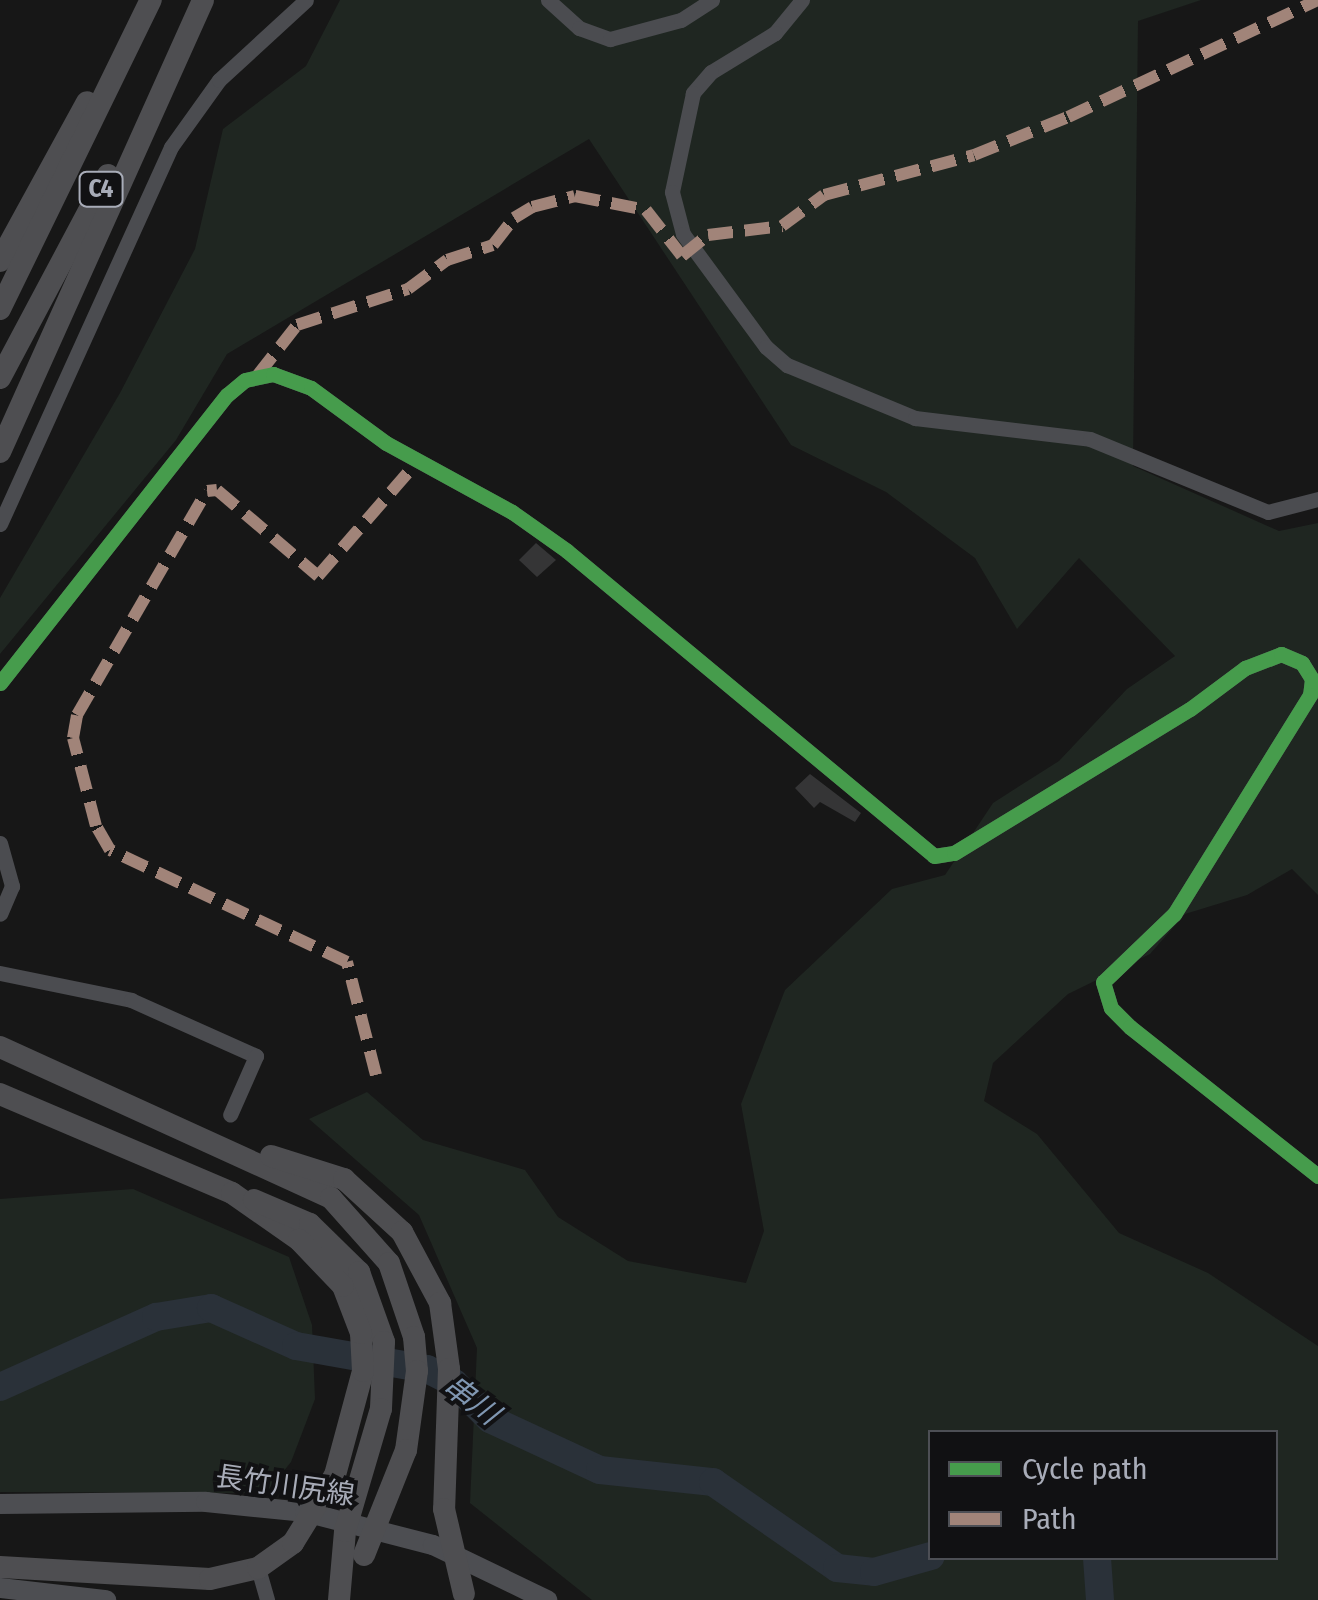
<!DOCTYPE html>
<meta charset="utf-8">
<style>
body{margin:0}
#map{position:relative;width:1318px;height:1600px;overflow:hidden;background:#171717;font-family:"Fira Sans Condensed","Noto Sans JP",sans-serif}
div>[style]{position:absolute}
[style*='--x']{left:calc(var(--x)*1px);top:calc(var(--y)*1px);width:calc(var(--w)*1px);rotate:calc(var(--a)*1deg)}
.green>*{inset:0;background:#1f2621}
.river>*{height:28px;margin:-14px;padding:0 14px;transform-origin:14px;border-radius:14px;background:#2a3139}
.building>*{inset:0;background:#353536}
.minor>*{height:15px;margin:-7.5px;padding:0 7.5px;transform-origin:7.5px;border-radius:7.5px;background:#4b4c50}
.major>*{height:20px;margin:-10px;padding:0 10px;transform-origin:10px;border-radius:10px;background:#4d4e52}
.highway>*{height:22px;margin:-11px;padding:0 11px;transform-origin:11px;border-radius:11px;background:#4e4e51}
.highway-bridge>*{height:22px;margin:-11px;padding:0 11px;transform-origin:11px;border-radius:11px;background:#4e4e51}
.quiet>*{height:12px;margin-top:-6px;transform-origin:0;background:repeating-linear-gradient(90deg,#a18479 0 25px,transparent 0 37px)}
.cycleway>*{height:15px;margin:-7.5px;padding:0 7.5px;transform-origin:7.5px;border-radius:7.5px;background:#469c4c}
span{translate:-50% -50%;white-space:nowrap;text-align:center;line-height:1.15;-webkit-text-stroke:8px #111113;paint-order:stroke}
.shield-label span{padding:2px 8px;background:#111113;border:2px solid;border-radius:8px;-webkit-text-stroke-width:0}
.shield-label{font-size:25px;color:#a8acb8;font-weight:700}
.street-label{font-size:28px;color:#a8acb8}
.water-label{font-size:30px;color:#8097b2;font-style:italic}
.legend{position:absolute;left:928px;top:1430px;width:350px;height:130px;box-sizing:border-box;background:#111113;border:2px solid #4d4f55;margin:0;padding:12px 18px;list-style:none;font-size:30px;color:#a8acb8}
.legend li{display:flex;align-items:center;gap:20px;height:50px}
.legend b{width:50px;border:2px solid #4d4f55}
</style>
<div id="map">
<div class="green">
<div style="clip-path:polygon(evenodd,340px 0,1201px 0,1138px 21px,1133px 466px,1279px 531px,1318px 523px,1318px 895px,1292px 869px,1247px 895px,1185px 914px,1150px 954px,1068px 994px,993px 1063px,984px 1101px,1037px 1134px,1119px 1233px,1208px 1273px,1318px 1346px,1318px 1600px,592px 1600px,470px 1503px,477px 1348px,419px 1215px,309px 1119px,367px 1092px,423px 1140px,525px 1170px,558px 1217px,628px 1261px,746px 1283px,764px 1231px,741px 1104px,785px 990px,892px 889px,945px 875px,993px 803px,1059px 761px,1127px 689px,1175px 656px,1079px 558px,1017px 629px,975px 558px,886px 492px,791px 445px,589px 139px,227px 354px,176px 440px,0 654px,0 598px,120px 393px,195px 249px,223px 129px,306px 66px,340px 0,931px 1432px,1276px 1432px,1276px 1558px,931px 1558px,931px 1432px)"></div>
<div style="clip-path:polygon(133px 1189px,289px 1257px,312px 1325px,315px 1399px,291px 1462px,266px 1493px,0 1492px,0 1199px)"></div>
</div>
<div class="river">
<div style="--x:0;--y:1387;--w:171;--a:-24.2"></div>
<div style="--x:156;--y:1317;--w:56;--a:-9.3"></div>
<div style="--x:211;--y:1308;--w:93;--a:24.1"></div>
<div style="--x:296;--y:1346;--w:133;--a:10"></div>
<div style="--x:427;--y:1369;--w:30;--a:27"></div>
<div style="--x:454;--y:1383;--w:51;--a:45"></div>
<div style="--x:490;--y:1419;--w:121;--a:24.9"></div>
<div style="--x:600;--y:1470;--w:114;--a:6.1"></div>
<div style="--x:713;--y:1482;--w:151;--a:34.7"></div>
<div style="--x:837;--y:1568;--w:37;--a:6"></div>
<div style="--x:874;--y:1572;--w:59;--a:-15.7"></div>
<div style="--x:1097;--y:1558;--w:42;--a:85.9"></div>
</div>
<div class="building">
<div style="clip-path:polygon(536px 543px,556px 560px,537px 577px,519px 560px)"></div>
<div style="clip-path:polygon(810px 774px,861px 813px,855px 822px,820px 802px,814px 808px,795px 788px)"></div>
</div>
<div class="minor">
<div style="--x:548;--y:0;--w:42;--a:42.1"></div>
<div style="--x:579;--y:28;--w:33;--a:20"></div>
<div style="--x:610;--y:39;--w:73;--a:-15"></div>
<div style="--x:681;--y:20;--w:37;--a:-33"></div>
<div style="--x:802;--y:0;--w:43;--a:129.3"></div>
<div style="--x:775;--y:33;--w:75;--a:148.6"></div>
<div style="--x:711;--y:72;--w:28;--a:131"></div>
<div style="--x:693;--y:93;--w:101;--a:102"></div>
<div style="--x:672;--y:192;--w:43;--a:75.3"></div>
<div style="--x:683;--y:234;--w:140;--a:53.7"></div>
<div style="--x:766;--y:347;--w:28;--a:41"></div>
<div style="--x:787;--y:365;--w:139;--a:22.5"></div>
<div style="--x:915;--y:418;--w:176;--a:6.8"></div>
<div style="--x:1090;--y:439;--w:192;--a:22.3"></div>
<div style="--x:1268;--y:512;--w:52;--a:-14.6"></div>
<div style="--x:0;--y:524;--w:414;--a:-65.6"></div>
<div style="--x:171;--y:147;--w:82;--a:-54.4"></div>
<div style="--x:219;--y:80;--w:118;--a:-42.6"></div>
<div style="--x:0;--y:683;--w:367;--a:-51.8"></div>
<div style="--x:227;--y:395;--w:23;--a:-40"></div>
<div style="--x:245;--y:380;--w:29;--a:-12"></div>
<div style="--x:273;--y:374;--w:40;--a:20.2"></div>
<div style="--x:311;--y:388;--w:93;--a:36.3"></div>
<div style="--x:386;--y:443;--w:144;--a:28.7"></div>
<div style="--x:512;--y:512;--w:67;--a:35.3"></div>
<div style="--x:567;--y:551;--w:477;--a:39.7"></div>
<div style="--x:934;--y:856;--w:20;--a:-9"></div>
<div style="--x:954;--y:853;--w:276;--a:-31.4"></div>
<div style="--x:1190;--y:709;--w:69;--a:-36.7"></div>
<div style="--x:1245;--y:668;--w:39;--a:-21"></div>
<div style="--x:1281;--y:654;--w:23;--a:23"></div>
<div style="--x:1302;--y:663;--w:19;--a:58"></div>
<div style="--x:1312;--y:679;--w:16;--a:97"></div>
<div style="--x:1310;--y:695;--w:258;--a:121.8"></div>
<div style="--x:1174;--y:914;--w:98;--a:136.2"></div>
<div style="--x:1103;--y:982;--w:27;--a:73"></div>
<div style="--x:1111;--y:1008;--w:27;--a:45"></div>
<div style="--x:1130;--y:1027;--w:240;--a:38.4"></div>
<div style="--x:0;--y:843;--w:45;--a:74.4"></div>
<div style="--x:12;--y:886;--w:30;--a:113"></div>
<div style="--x:0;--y:973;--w:134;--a:11.6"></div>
<div style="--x:131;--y:1000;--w:137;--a:24.1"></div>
<div style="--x:256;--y:1056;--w:64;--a:113.8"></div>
<div style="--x:258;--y:1568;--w:33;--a:74"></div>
</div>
<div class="major">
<div style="--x:0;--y:1504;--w:206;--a:-0.6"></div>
<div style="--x:206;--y:1502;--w:100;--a:5.8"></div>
<div style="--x:305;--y:1512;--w:132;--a:14.5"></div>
<div style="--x:433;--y:1545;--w:127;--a:25.8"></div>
<div style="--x:0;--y:1588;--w:107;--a:6.5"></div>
</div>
<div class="highway">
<div style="--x:0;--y:261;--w:181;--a:-61.3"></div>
<div style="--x:0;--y:309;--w:344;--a:-64"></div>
<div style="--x:0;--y:378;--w:230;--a:-62"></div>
<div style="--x:0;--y:452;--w:495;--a:-65.8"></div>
<div style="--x:0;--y:1047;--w:364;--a:24.5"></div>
<div style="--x:0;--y:1094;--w:252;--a:23.1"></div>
<div style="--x:232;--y:1193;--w:82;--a:35"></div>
<div style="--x:271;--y:1156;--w:77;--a:17.5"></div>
<div style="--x:254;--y:1200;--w:61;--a:23.2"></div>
<div style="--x:310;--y:1224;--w:69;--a:44.4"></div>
<div style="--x:359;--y:1272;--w:74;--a:70.3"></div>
<div style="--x:384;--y:1342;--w:67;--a:92.6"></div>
<div style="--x:0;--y:1567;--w:210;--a:3.3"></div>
<div style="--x:210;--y:1579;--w:49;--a:-12.9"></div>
<div style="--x:258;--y:1568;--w:43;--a:-35.5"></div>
</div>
<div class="highway-bridge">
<div style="--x:344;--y:1179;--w:79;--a:42.4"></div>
<div style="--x:402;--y:1232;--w:81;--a:61.8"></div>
<div style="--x:440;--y:1303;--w:67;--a:82.2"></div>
<div style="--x:449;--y:1369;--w:140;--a:92"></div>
<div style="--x:444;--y:1509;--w:87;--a:76.8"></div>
<div style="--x:331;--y:1198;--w:87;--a:48.3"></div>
<div style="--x:389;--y:1263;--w:78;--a:71.3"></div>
<div style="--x:414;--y:1337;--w:34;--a:85"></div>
<div style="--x:417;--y:1371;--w:80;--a:97.9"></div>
<div style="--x:406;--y:1450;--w:113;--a:111.8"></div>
<div style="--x:293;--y:1543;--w:80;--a:-58.3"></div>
<div style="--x:335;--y:1475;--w:108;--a:-74.9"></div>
<div style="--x:363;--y:1371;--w:38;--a:-93"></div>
<div style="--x:361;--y:1333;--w:50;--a:-111"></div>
<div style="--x:343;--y:1286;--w:64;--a:-133.7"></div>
<div style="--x:339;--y:1600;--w:69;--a:-85"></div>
<div style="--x:345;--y:1531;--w:127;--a:-73.6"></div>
</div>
<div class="quiet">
<div style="--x:257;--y:376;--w:65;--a:-51.9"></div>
<div style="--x:297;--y:325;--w:117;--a:-18"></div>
<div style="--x:408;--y:289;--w:49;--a:-36.6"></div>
<div style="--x:447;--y:260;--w:48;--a:-18.1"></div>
<div style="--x:493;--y:245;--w:34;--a:-52"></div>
<div style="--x:514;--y:218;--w:21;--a:-31"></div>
<div style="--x:532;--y:207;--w:44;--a:-14.3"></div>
<div style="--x:575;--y:196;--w:72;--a:11.2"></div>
<div style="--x:646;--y:210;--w:58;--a:52"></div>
<div style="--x:682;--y:256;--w:33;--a:-39"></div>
<div style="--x:708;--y:235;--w:75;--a:-6.9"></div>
<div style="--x:782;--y:226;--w:52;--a:-36.4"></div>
<div style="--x:824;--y:195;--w:155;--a:-14.9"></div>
<div style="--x:974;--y:155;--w:101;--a:-22"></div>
<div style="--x:1068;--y:117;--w:276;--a:-25.1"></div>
<div style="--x:376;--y:1075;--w:117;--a:-104.4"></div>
<div style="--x:347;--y:962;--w:262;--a:-154.7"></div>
<div style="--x:110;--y:850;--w:28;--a:-120"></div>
<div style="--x:96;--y:826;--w:91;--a:-104.6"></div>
<div style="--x:73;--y:738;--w:23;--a:-80"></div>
<div style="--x:77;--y:715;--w:259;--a:-59.9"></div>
<div style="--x:207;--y:491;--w:10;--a:-6"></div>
<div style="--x:217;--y:490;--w:133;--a:40.4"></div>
<div style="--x:318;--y:576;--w:152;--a:-49"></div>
</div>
<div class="cycleway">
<div style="--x:0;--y:683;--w:367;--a:-51.8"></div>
<div style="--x:227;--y:395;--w:23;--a:-40"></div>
<div style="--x:245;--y:380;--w:29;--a:-12"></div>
<div style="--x:273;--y:374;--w:40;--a:20.2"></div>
<div style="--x:311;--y:388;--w:93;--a:36.3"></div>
<div style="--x:386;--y:443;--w:144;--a:28.7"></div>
<div style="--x:512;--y:512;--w:67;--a:35.3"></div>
<div style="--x:567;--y:551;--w:477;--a:39.7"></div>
<div style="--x:934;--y:856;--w:20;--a:-9"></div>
<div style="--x:954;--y:853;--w:276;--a:-31.4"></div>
<div style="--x:1190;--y:709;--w:69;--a:-36.7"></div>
<div style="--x:1245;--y:668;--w:39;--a:-21"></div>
<div style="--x:1281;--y:654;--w:23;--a:23"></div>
<div style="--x:1302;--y:663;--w:19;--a:58"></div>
<div style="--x:1312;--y:679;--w:16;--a:97"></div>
<div style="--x:1310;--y:695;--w:258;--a:121.8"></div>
<div style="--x:1174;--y:914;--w:98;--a:136.2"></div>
<div style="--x:1103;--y:982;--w:27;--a:73"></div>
<div style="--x:1111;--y:1008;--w:27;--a:45"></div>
<div style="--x:1130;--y:1027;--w:240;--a:38.4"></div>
</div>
<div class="shield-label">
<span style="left:101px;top:189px">C4</span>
</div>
<div class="street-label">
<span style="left:285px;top:1486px;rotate:8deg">長竹川尻線</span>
</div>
<div class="water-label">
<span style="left:471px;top:1400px;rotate:37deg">串川</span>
</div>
<ul class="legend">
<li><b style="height:12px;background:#469c4c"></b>Cycle path</li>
<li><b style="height:12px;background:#a18479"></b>Path</li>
</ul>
</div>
